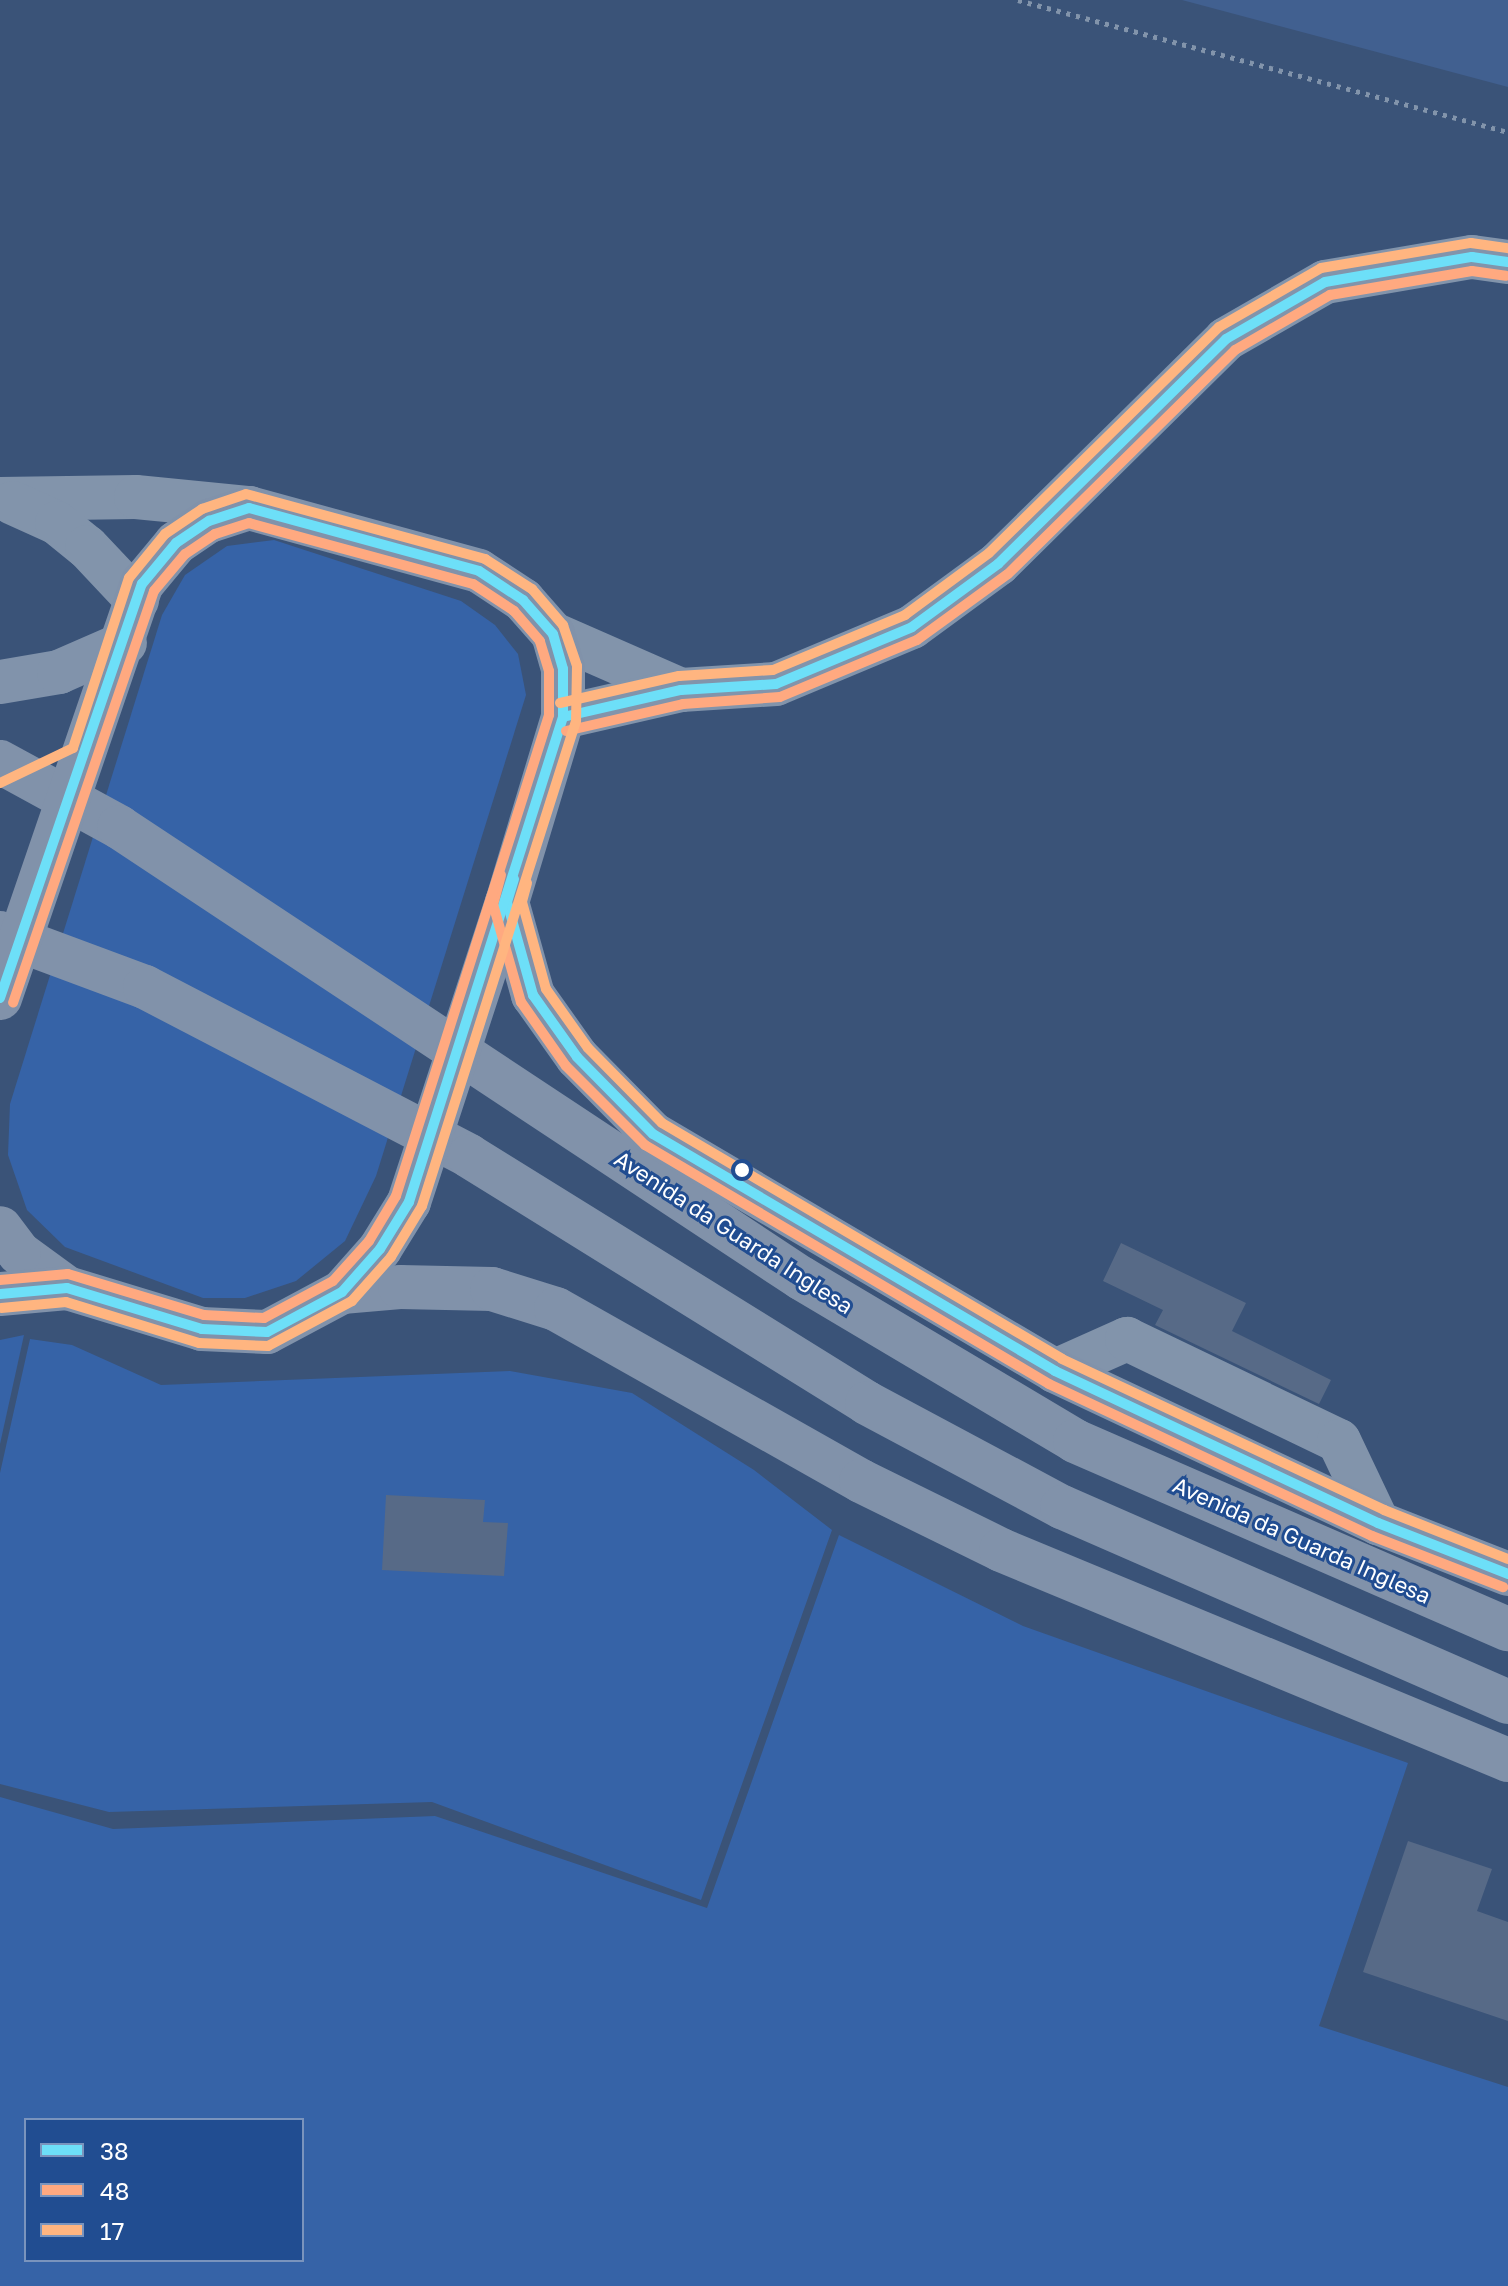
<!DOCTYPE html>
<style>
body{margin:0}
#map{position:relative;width:1508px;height:2286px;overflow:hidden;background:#3a5378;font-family:"Golos Text",sans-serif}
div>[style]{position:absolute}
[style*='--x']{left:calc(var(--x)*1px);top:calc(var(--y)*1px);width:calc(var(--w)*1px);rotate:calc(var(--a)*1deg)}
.green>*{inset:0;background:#3663a7}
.water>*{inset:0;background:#416090}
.building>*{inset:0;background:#576a87}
.path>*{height:5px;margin-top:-2.5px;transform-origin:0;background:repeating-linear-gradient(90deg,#8294ab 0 4px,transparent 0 10px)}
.minor>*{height:44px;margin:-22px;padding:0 22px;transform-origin:22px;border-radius:22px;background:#8294ab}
.major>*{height:44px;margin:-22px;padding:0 22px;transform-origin:22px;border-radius:22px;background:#8192aa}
.highway>*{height:44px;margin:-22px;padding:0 22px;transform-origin:22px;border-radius:22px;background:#8193ab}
.bus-1>*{height:10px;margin:-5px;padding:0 5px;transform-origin:5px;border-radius:5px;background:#6ddff8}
.bus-2>*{height:10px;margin:-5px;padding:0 5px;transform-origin:5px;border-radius:5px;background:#ffa980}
.bus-3>*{height:10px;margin:-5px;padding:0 5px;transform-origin:5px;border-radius:5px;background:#ffb580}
.dots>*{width:22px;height:22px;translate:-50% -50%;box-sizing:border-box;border:4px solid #214d91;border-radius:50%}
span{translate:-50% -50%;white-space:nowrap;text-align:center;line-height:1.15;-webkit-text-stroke:6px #214d91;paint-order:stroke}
.street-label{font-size:22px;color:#fff}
.legend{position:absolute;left:24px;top:2118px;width:280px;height:144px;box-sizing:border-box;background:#214d91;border:2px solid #7a94bd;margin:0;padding:10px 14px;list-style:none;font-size:24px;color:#fff}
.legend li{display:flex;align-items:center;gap:16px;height:40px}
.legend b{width:40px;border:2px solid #7a94bd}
</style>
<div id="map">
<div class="green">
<div style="clip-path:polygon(274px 540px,461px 601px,495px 625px,518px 654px,526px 695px,376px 1176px,345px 1241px,296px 1281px,245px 1298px,203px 1298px,65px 1247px,27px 1210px,8px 1155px,10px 1104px,162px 615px,185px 575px,227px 546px)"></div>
<div style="clip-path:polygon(24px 1335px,0 1444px,0 1340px)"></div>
<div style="clip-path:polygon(30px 1339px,72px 1345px,161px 1385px,510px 1371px,632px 1393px,754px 1470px,832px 1530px,701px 1900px,432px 1802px,109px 1812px,0 1784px,0 1473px)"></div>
<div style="clip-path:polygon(evenodd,839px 1535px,1023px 1626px,1408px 1763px,1319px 2026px,1508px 2087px,1508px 2286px,0 2286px,0 1797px,113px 1829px,435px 1816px,707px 1908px,839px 1535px,26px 2120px,302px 2120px,302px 2260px,26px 2260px,26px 2120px)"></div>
</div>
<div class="water">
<div style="clip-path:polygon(1182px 0,1508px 0,1508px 87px)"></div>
</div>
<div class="building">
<div style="clip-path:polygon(1121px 1243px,1246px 1303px,1232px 1331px,1331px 1380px,1319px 1404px,1155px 1325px,1163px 1310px,1103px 1281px)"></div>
<div style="clip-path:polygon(386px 1495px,485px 1500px,483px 1522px,508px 1523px,504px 1576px,382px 1570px)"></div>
<div style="clip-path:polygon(1408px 1841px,1492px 1869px,1477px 1911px,1508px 1922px,1508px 2021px,1363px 1972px)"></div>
</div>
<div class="path">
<div style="--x:1018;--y:0;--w:507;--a:15.08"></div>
</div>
<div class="minor">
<div style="--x:0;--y:499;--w:136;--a:-0.8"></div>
<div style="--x:136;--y:497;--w:114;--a:5.6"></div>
<div style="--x:13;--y:503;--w:48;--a:24.4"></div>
<div style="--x:57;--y:523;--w:38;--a:39"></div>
<div style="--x:87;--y:547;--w:73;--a:46.7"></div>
<div style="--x:553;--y:634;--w:140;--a:23.6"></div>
<div style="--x:563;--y:717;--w:121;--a:-12.9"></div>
<div style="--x:681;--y:690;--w:95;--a:-3.6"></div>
<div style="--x:776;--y:684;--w:147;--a:-22.7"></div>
<div style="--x:912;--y:627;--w:107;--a:-36.2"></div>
<div style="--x:998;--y:564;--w:320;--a:-44.6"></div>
<div style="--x:1226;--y:339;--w:114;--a:-29.9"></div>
<div style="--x:1325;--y:282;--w:149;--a:-9.7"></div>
<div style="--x:1472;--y:257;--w:36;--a:8"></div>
<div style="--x:1055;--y:1371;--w:79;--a:-24"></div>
<div style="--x:1127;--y:1339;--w:235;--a:25.7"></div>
<div style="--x:1339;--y:1441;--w:91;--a:64.6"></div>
</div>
<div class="major">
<div style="--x:0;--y:762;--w:136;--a:28.6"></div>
<div style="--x:119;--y:827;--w:818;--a:33.48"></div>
<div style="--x:801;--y:1278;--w:319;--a:30.7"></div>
<div style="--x:1075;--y:1441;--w:472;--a:23.5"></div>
<div style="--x:507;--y:902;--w:97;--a:74.4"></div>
<div style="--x:533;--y:995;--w:76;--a:54.6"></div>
<div style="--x:577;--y:1057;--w:108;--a:45.4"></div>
<div style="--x:653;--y:1134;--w:467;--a:30.5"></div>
<div style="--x:1055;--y:1371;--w:357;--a:25.2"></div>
<div style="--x:1378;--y:1523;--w:140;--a:21.4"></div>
<div style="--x:0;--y:933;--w:155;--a:20.4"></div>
<div style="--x:145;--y:987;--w:365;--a:27.5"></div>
<div style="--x:469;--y:1156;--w:468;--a:31.8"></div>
<div style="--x:867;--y:1403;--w:221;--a:28.1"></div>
<div style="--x:1062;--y:1507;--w:487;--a:23.6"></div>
<div style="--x:0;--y:998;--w:438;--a:-71.1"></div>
<div style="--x:142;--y:584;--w:53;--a:-50.3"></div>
<div style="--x:176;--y:543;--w:40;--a:-34"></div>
<div style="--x:209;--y:521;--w:42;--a:-18"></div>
<div style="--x:249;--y:508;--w:238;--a:15.3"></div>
<div style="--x:479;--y:571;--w:53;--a:33.4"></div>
<div style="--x:523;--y:600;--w:45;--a:48.6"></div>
<div style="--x:553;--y:634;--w:36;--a:74"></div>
<div style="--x:563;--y:669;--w:48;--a:90"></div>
<div style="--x:563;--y:717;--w:193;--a:106.8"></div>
<div style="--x:507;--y:902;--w:316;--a:108.1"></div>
<div style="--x:409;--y:1202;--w:55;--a:121.7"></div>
<div style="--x:380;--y:1249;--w:57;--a:131.5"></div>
<div style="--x:342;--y:1292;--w:85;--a:151.9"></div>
<div style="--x:267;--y:1332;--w:65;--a:-177.4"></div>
<div style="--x:202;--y:1329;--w:141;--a:-163.1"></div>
<div style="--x:67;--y:1288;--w:59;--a:-143.9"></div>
<div style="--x:19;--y:1253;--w:31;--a:-127"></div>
<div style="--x:342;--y:1292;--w:58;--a:-4.9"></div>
<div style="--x:400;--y:1287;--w:92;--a:1.2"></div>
<div style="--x:492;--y:1289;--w:67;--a:17.4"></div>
<div style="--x:556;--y:1309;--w:350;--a:29.4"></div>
<div style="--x:861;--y:1481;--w:156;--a:26.2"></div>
<div style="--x:1001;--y:1550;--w:549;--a:22.5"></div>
<div style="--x:0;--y:1294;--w:67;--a:-5.1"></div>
</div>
<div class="highway">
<div style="--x:0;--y:682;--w:60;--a:-9.6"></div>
<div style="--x:59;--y:672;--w:72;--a:-23.7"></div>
</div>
<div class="bus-1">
<div style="--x:563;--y:717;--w:121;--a:-12.9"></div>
<div style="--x:681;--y:690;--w:95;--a:-3.6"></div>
<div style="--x:776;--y:684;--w:147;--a:-22.7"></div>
<div style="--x:912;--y:627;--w:107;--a:-36.2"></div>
<div style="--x:998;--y:564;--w:320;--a:-44.6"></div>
<div style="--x:1226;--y:339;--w:114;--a:-29.9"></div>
<div style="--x:1325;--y:282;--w:149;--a:-9.7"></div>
<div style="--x:1472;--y:257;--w:36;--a:8"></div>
<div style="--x:514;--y:879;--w:24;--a:107"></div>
<div style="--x:507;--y:902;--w:97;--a:74.4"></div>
<div style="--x:533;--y:995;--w:76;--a:54.6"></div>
<div style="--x:577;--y:1057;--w:108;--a:45.4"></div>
<div style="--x:653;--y:1134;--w:467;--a:30.5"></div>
<div style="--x:1055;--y:1371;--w:357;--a:25.2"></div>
<div style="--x:1378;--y:1523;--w:140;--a:21.4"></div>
<div style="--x:0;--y:998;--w:438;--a:-71.1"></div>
<div style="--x:142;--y:584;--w:53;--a:-50.3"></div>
<div style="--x:176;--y:543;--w:40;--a:-34"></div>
<div style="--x:209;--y:521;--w:42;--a:-18"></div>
<div style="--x:249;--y:508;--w:238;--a:15.3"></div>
<div style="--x:479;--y:571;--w:53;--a:33.4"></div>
<div style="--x:523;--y:600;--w:45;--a:48.6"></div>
<div style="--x:553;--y:634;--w:36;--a:74"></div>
<div style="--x:563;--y:669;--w:48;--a:90"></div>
<div style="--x:563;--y:717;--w:509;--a:107.62"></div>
<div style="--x:409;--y:1202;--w:55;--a:121.7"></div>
<div style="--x:380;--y:1249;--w:57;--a:131.5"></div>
<div style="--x:342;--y:1292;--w:85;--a:151.9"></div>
<div style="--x:267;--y:1332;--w:65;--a:-177.4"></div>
<div style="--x:202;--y:1329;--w:141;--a:-163.1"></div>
<div style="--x:67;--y:1288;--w:67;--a:174.9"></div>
</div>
<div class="bus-2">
<div style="--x:566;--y:731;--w:120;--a:-13"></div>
<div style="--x:683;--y:704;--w:97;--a:-4.1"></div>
<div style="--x:780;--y:697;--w:148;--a:-22.6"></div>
<div style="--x:917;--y:640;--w:112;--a:-36"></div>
<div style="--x:1008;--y:574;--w:319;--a:-44.6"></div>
<div style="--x:1235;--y:350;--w:110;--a:-30.1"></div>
<div style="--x:1330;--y:295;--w:144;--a:-9.6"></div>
<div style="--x:1472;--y:271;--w:34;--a:8"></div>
<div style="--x:501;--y:875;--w:30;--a:105"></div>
<div style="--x:493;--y:904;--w:102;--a:74.1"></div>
<div style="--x:521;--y:1002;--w:78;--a:54.9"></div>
<div style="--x:566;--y:1066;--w:112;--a:45"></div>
<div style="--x:645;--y:1145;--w:469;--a:30.6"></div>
<div style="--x:1049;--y:1384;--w:357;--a:25.2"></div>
<div style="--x:1372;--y:1536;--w:141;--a:21.3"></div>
<div style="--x:0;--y:1280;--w:68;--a:-5"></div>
<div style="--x:68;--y:1274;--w:142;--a:16.8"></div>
<div style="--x:204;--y:1315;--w:60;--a:2.9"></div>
<div style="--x:264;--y:1318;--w:78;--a:-28.2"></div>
<div style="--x:333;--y:1281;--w:54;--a:-48"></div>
<div style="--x:369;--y:1241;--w:52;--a:-59"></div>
<div style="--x:396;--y:1196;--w:505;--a:-72.35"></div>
<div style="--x:549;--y:715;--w:44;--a:-90"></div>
<div style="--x:549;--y:671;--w:31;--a:-107"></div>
<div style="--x:540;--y:641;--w:40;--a:-131"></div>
<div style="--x:514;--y:611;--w:49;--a:-146.6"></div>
<div style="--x:473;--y:584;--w:232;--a:-164.8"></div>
<div style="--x:249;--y:523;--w:36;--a:162"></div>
<div style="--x:215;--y:534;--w:36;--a:146"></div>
<div style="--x:185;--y:554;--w:48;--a:130"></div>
<div style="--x:154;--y:591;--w:435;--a:108.9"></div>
</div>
<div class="bus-3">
<div style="--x:560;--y:703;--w:122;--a:-12.8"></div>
<div style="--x:679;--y:676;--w:94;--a:-3.7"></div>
<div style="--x:773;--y:670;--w:143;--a:-22.6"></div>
<div style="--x:905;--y:615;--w:104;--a:-36.4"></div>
<div style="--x:989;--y:553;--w:322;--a:-44.5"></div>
<div style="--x:1219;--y:327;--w:118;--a:-30"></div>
<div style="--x:1321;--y:268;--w:152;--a:-9.5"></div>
<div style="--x:1471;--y:243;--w:37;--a:8"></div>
<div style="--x:0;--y:783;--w:81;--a:-25.6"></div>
<div style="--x:73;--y:748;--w:179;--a:-71.8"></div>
<div style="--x:129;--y:578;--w:57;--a:-50.7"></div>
<div style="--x:165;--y:534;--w:45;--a:-34"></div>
<div style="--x:202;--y:509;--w:46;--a:-18.8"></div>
<div style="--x:246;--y:494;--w:248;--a:15.2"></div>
<div style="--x:485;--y:559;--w:56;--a:32.6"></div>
<div style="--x:532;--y:589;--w:48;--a:49.3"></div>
<div style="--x:563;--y:625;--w:43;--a:71.1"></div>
<div style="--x:577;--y:666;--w:55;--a:91"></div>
<div style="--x:576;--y:721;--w:509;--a:107.62"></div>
<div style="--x:422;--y:1206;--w:60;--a:121.3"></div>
<div style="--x:391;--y:1257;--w:59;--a:131.6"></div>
<div style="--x:352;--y:1301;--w:95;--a:151.8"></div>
<div style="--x:268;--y:1346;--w:69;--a:-177.5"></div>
<div style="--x:199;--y:1343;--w:139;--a:-162.9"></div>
<div style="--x:66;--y:1302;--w:65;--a:174.7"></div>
<div style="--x:527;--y:883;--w:20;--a:105"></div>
<div style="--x:522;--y:902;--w:90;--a:74.6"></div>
<div style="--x:546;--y:989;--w:72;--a:54.6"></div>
<div style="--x:588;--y:1048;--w:105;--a:45.4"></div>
<div style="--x:662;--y:1123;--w:464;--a:30.5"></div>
<div style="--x:1062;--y:1359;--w:356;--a:25.1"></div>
<div style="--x:1384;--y:1510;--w:133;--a:21.6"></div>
</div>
<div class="dots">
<div style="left:742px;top:1170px;background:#fff"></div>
</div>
<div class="street-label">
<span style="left:734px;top:1232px;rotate:33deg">Avenida da Guarda Inglesa</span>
<span style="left:1302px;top:1540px;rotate:24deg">Avenida da Guarda Inglesa</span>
</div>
<ul class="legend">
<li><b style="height:10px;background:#6ddff8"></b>38</li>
<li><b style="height:10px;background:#ffa980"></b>48</li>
<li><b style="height:10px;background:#ffb580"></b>17</li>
</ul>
</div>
